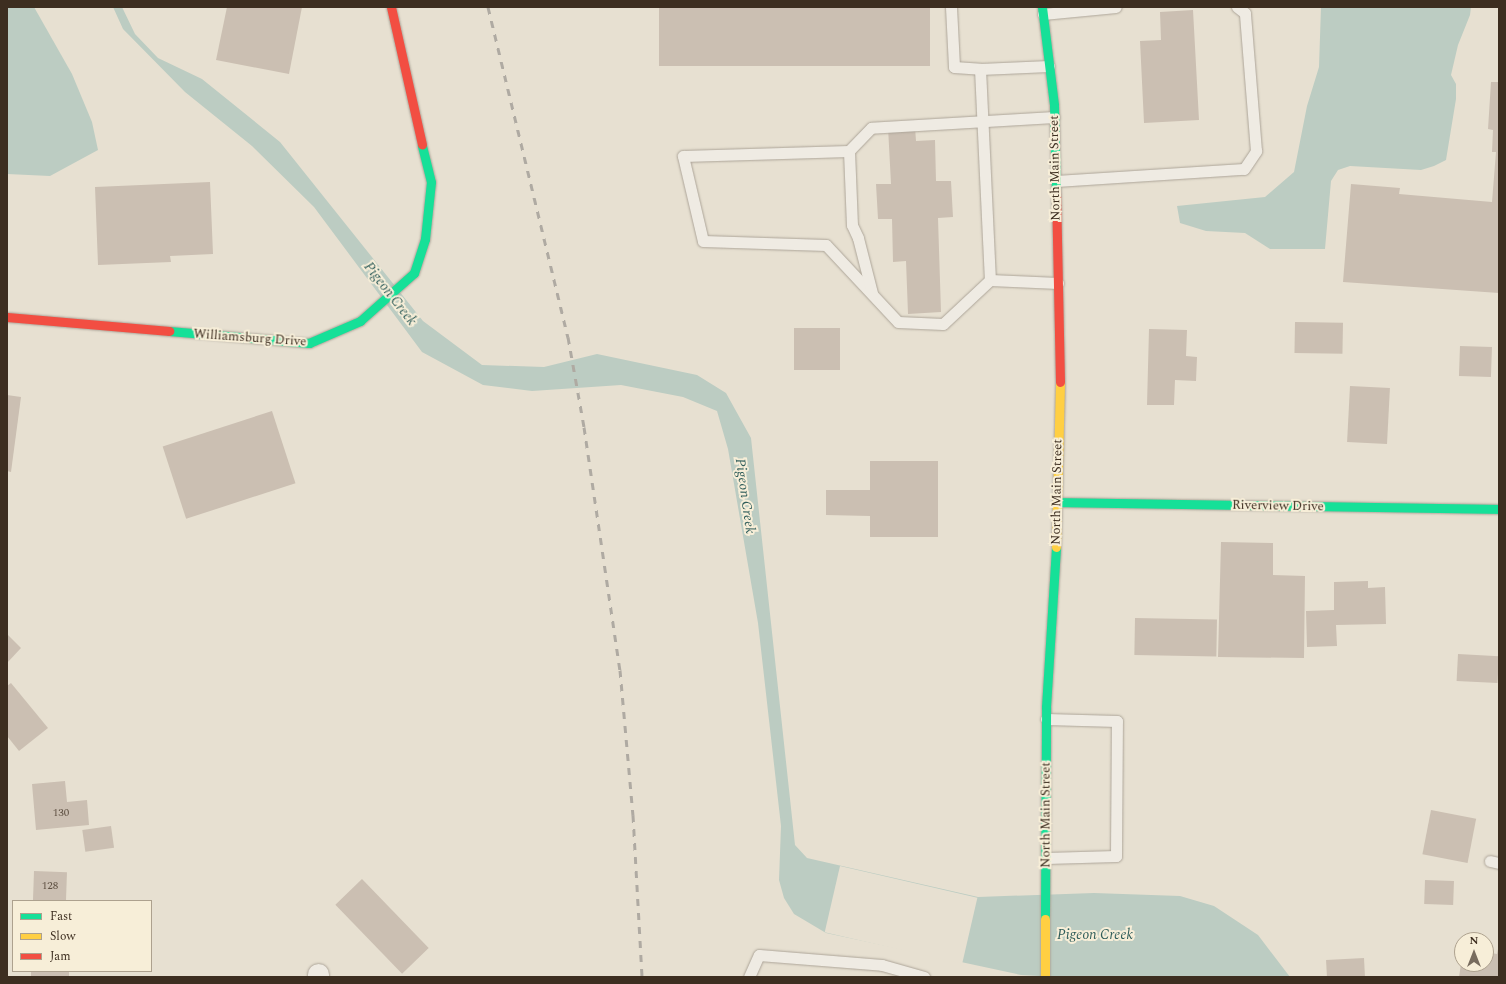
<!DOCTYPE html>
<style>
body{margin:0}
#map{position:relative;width:1506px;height:984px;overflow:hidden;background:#e7e0d1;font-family:Spectral,serif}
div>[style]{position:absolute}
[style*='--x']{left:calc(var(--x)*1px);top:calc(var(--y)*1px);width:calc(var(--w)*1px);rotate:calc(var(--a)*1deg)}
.water>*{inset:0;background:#bcccc2}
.pier>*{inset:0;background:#e7e0d1;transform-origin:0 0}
.building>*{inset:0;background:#cbbfb2;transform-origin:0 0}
.roads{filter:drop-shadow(0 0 1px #ada599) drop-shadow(0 0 1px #ada599)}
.lane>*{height:11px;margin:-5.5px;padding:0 5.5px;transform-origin:5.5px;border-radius:5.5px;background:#efebe3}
.street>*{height:21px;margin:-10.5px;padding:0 10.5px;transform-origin:10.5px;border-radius:10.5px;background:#efebe3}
.fast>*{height:9px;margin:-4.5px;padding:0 4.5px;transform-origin:4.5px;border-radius:4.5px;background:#16e098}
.slow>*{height:9px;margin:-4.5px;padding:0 4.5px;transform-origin:4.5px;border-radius:4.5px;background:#ffcf43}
.jam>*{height:9px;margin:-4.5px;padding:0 4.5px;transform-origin:4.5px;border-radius:4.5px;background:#f24e42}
.rail>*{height:3px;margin-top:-1.5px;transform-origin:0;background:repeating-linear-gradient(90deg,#afaaa2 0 7px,transparent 0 14px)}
span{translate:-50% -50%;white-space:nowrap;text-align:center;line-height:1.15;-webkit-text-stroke:4px #f7eed8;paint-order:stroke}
.number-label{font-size:11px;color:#605244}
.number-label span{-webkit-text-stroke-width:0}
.street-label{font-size:13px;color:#3d2e20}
.water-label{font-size:14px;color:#2f5d5a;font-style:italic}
.frame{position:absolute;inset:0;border:8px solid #3d2e20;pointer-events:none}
.legend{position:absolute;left:12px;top:900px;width:140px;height:72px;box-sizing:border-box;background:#f7eed8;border:1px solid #ada18e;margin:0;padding:5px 7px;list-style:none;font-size:12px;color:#3d2e20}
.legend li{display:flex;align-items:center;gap:8px;height:20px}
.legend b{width:20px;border:1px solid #ada18e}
.north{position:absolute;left:1454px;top:932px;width:40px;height:40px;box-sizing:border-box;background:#f7eed8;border:1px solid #ada18e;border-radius:50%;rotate:0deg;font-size:11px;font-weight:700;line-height:16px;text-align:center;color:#3d2e20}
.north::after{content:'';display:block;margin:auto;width:14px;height:18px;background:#786c5e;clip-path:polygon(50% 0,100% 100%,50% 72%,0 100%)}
</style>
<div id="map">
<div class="water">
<div style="clip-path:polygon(7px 7px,34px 7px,72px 74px,92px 122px,98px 150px,50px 176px,7px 174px)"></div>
<div style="clip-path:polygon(113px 7px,122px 7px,135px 34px,158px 58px,202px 79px,280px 142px,423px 321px,482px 365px,544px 367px,597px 354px,697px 375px,726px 393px,751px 438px,795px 845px,807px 858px,978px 897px,1094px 893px,1180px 896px,1214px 906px,1258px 935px,1290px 977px,1058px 977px,1021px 975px,826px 933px,794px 914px,784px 898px,779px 880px,781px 826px,758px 623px,728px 449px,717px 411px,683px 397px,621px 385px,532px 391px,483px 385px,422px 352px,314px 207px,252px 146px,185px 92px,123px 29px)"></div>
<div style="clip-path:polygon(1321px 7px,1471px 7px,1470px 15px,1458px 45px,1451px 75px,1456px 84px,1456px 99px,1446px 160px,1434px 166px,1421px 170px,1350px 166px,1338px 170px,1331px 181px,1325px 249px,1270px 249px,1245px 233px,1206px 231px,1180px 223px,1177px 206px,1265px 197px,1294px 172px,1307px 106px,1319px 67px)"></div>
</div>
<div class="pier">
<div style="left:840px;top:866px;width:141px;height:68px;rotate:13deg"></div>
</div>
<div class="building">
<div style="clip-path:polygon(227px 7px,302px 7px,289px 74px,216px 60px)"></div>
<div style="left:659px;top:7px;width:271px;height:59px"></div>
<div style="clip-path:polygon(1193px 10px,1199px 120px,1144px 123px,1140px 41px,1161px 40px,1160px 12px)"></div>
<div style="clip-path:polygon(1491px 82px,1499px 82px,1499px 293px,1343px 282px,1351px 184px,1400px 188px,1399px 194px,1492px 202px,1496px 152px,1492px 152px,1493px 130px,1488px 129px)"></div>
<div style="clip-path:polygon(888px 127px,915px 127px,916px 141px,935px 140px,936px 181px,951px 181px,953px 217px,938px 218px,941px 312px,908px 314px,906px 261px,893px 262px,892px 219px,878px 219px,876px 184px,891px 184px)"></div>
<div style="clip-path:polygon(210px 182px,213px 254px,170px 256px,171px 262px,98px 265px,95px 187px)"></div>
<div style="left:1295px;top:322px;width:48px;height:31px;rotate:1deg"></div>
<div style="left:794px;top:328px;width:46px;height:42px"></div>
<div style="clip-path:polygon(1149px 329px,1187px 330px,1186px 356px,1197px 357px,1196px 381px,1175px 380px,1174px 405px,1147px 405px)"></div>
<div style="left:1460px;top:346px;width:32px;height:30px;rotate:2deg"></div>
<div style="left:1350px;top:386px;width:40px;height:56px;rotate:3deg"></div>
<div style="clip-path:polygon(7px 395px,21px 397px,11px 472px,7px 471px)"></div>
<div style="left:272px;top:411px;width:76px;height:115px;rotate:72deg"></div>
<div style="clip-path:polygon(870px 461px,938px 461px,938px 537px,870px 537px,870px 516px,826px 515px,826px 490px,870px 490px)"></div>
<div style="clip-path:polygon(1221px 542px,1273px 543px,1273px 575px,1305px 576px,1304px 658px,1218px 657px)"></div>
<div style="clip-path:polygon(1368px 581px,1368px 588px,1385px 587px,1386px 624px,1336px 625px,1337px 646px,1307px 647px,1306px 611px,1334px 610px,1334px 582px)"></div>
<div style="left:1135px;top:618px;width:82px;height:37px;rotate:1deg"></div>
<div style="clip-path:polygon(7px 634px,21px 648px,7px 663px)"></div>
<div style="left:1458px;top:654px;width:41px;height:27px;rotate:3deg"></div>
<div style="clip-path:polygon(11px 683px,48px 728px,19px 751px,7px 736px,7px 686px)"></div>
<div style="clip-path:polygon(65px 781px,67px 802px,87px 800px,89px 825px,36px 830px,32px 784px)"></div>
<div style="left:1431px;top:810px;width:46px;height:45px;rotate:11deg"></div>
<div style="left:111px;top:826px;width:22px;height:29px;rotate:82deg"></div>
<div style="left:34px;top:871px;width:33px;height:30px;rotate:2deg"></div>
<div style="left:362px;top:879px;width:96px;height:37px;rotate:46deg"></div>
<div style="left:1425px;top:880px;width:29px;height:24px;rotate:2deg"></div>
<div style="clip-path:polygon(1498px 949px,1499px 977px,1459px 977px,1461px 964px,1486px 964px,1486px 952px,1497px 954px)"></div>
<div style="left:1364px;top:958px;width:19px;height:38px;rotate:87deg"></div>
<div style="left:31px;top:971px;width:38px;height:6px"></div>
</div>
<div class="roads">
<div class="lane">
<div style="--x:951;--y:7;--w:60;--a:87.1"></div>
<div style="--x:954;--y:67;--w:26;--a:4"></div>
<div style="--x:980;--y:69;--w:69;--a:-2.5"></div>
<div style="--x:1043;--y:14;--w:73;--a:-5.5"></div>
<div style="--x:980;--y:69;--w:211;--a:87.3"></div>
<div style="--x:1054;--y:117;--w:183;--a:176.6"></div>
<div style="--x:871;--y:128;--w:32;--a:134"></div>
<div style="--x:849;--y:151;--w:166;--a:178.3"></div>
<div style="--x:683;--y:156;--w:87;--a:76.8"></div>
<div style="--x:703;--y:241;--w:123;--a:1.9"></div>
<div style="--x:826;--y:245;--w:105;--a:46.9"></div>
<div style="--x:898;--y:322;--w:45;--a:2.5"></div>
<div style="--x:943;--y:324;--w:64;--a:-43.1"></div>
<div style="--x:990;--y:280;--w:68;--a:2.5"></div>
<div style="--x:849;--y:151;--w:74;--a:87.7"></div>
<div style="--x:852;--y:225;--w:14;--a:65"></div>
<div style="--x:858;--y:238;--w:57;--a:75.7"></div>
<div style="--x:1056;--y:181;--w:188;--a:-3.7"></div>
<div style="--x:1244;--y:169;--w:22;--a:-56"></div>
<div style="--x:1256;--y:151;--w:138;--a:-94.6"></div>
<div style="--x:1245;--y:13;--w:10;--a:-143"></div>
<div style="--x:1046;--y:858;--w:70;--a:-1.6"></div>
<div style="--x:1116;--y:856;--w:135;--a:-89.6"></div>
<div style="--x:1117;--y:721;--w:71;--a:-178.4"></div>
<div style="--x:1490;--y:861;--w:9;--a:13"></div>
<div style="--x:749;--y:977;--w:24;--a:-66"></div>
<div style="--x:759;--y:955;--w:123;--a:4.6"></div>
<div style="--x:882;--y:965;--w:44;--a:15.9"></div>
</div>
<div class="street">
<div style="--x:318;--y:977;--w:3;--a:-90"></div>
</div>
<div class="fast">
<div style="--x:1042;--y:7;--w:99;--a:83"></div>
<div style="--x:1054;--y:105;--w:86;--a:88.7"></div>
<div style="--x:169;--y:331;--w:141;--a:4.9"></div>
<div style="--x:309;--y:343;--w:56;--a:-23.3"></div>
<div style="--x:360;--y:321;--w:72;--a:-41.6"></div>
<div style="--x:414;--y:273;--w:36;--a:-72"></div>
<div style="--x:425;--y:239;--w:57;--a:-84"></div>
<div style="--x:431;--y:182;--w:38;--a:-104"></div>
<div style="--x:1057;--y:502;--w:442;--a:0.9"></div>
<div style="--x:1045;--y:919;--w:212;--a:-89.7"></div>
<div style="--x:1046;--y:707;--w:160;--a:-86.4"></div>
</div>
<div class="slow">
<div style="--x:1056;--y:547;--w:165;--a:-88.6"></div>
<div style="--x:1045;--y:977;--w:58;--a:-90"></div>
</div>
<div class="jam">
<div style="--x:391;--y:7;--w:141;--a:77.3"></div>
<div style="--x:1056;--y:191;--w:191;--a:88.8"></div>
<div style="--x:7;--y:317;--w:163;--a:4.9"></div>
</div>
</div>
<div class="rail">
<div style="--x:488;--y:7;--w:340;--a:76.4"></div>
<div style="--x:568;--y:337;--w:91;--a:79.9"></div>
<div style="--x:584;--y:427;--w:246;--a:81.6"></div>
<div style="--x:620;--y:670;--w:146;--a:84.9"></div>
<div style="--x:633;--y:815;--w:162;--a:86.8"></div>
</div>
<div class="number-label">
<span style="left:61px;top:813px">130</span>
<span style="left:50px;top:886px">128</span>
</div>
<div class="street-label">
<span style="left:1055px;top:168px;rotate:-91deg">North Main Street</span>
<span style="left:250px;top:338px;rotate:4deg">Williamsburg Drive</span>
<span style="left:1057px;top:492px;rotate:-89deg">North Main Street</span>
<span style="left:1278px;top:506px;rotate:1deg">Riverview Drive</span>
<span style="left:1046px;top:815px;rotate:-90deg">North Main Street</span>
</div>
<div class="water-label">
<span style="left:390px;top:294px;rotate:52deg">Pigeon Creek</span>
<span style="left:745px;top:496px;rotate:82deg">Pigeon Creek</span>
<span style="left:1095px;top:935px">Pigeon Creek</span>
</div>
<div class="frame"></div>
<ul class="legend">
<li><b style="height:5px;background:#16e098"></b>Fast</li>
<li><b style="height:5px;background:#ffcf43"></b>Slow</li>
<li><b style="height:5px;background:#f24e42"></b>Jam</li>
</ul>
<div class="north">N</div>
</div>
